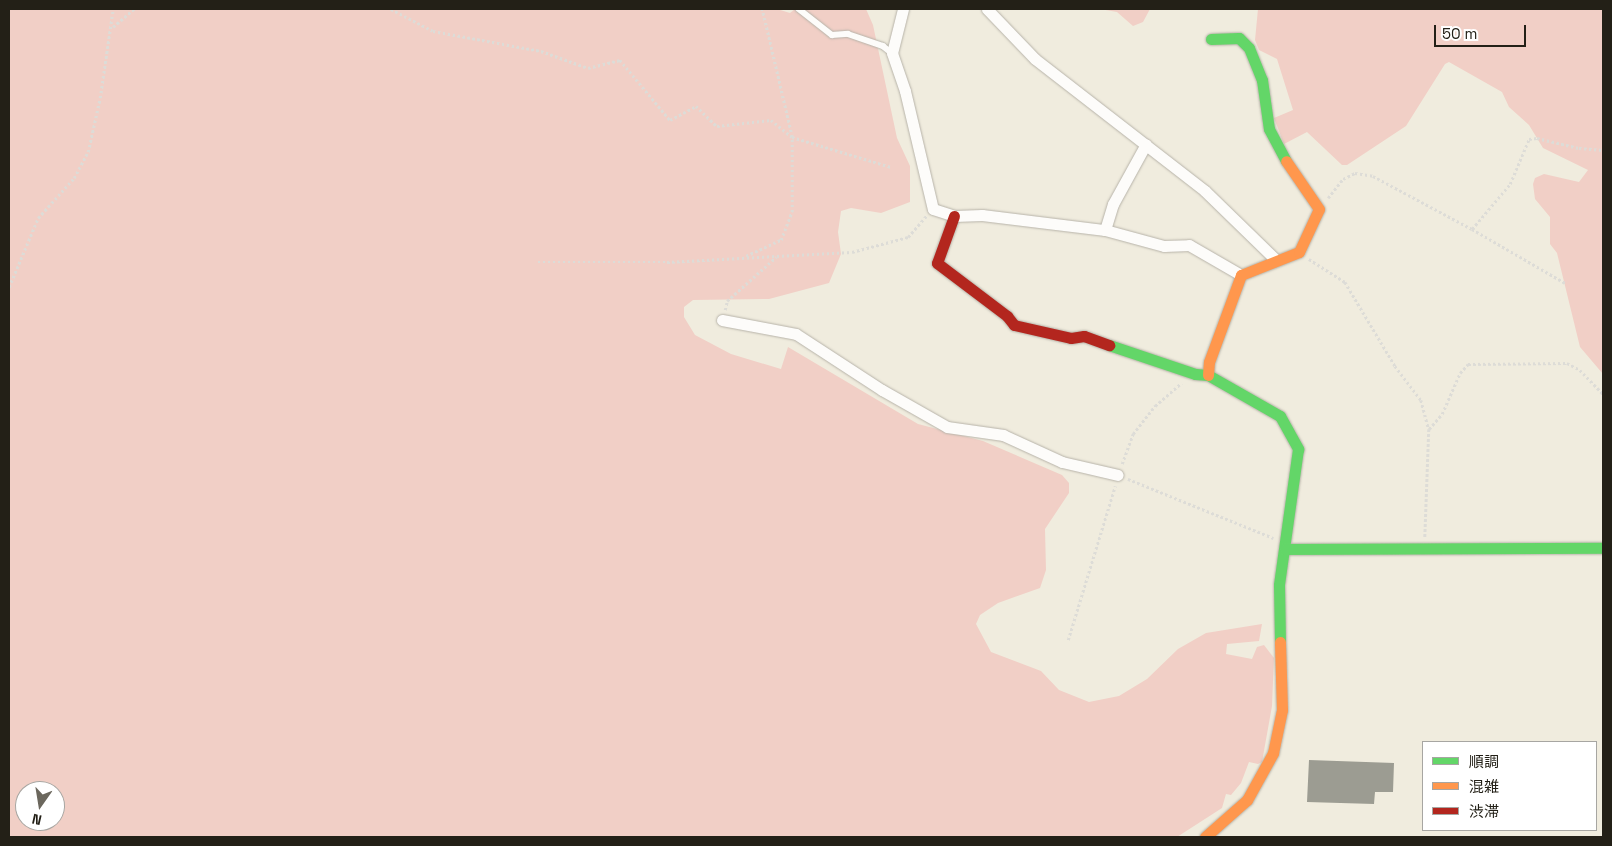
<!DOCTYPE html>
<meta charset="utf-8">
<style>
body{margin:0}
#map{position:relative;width:1612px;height:846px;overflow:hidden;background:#f0ecde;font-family:"Space Grotesk","Noto Sans JP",sans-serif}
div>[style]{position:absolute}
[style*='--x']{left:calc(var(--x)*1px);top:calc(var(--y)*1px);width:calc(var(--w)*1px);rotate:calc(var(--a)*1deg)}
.green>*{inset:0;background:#f1cfc6}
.building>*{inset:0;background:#9c9c92}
.path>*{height:2.5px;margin-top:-1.25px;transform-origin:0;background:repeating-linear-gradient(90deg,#dddcd7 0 2.5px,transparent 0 5px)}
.roads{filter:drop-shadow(0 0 1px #b7b3a9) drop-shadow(0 0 1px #b7b3a9)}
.lane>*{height:5.5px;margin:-2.75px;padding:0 2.75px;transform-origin:2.75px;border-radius:2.75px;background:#fdfcfa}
.street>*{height:11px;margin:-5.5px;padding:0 5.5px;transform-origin:5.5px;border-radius:5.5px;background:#fdfcfa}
.fast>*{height:11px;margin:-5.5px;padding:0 5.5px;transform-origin:5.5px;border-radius:5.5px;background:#63d668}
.slow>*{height:11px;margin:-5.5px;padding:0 5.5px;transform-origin:5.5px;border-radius:5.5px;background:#ff974d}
.jam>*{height:11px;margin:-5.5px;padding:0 5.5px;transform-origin:5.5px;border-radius:5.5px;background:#b3261e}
span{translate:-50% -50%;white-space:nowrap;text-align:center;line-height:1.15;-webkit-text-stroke:5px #fff;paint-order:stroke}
.frame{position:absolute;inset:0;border:10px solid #232017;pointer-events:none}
.legend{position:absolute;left:1422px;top:741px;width:175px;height:90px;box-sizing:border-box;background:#fff;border:1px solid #a7a6a2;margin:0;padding:6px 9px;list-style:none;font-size:15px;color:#232017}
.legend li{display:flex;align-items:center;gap:10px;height:25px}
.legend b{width:25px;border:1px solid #a7a6a2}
.north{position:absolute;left:15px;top:781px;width:50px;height:50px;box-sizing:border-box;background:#fff;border:1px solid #a7a6a2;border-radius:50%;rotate:193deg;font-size:14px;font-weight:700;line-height:20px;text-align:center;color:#232017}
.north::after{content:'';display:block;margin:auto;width:18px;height:22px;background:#6b675d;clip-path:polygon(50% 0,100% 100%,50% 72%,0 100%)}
.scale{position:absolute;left:1434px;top:25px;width:92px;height:22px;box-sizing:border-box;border:2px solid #232017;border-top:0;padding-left:6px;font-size:15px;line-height:18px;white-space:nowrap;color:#232017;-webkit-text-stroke:4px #fff;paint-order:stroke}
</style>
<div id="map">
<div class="green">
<div style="clip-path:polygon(evenodd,9px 9px,777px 9px,790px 13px,795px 9px,866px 9px,873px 25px,897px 138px,910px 166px,910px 202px,881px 213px,851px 208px,841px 211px,838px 232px,841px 254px,829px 283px,769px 299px,693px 300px,684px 307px,684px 317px,695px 335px,731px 354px,781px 369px,788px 347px,918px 424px,983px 441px,1062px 475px,1069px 483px,1069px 493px,1045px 529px,1046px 570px,1040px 588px,998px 603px,980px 615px,976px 624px,991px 652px,1041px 671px,1059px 690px,1089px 702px,1119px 696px,1147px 679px,1178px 649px,1206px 633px,1262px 624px,1259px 641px,1227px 644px,1226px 654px,1252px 659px,1257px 647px,1264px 645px,1274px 658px,1272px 706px,1262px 762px,1258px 764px,1249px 762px,1241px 783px,1231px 795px,1226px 794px,1222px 808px,1177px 837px,9px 837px,9px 9px,25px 791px,55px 791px,55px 821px,25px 821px,25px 791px)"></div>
<div style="clip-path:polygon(1100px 9px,1150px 9px,1143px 22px,1133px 26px,1117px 12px)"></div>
<div style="clip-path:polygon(1258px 9px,1603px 9px,1603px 374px,1580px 347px,1557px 253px,1550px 244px,1550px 217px,1535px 199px,1533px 184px,1535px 178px,1544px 174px,1579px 182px,1588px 170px,1543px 148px,1529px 125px,1509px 107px,1502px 92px,1449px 62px,1445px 64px,1406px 126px,1347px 165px,1342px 165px,1307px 132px,1284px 144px,1274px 118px,1293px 110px,1277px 59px,1259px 50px,1255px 40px)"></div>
</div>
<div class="building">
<div style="clip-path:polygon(1309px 760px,1394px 763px,1393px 792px,1375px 792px,1374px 804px,1307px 802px)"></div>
</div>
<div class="path">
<div style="--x:391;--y:9;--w:47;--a:27.6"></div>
<div style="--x:433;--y:31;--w:110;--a:10.5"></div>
<div style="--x:541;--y:51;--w:50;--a:19.9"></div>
<div style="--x:588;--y:68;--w:33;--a:-14"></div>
<div style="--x:620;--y:60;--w:78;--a:50.2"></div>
<div style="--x:670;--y:120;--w:30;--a:-28"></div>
<div style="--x:696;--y:106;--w:29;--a:44"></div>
<div style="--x:717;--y:126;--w:54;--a:-6.3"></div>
<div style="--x:771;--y:120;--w:27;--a:39"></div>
<div style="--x:792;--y:137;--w:103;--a:16.9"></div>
<div style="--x:113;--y:27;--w:28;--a:-41"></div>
<div style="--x:1328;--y:198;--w:24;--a:-52"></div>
<div style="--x:1343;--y:179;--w:13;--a:-27"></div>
<div style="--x:1355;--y:173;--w:18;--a:9"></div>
<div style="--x:1373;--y:176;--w:112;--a:28.2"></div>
<div style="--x:1472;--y:229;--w:108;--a:30.1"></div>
<div style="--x:1472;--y:229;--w:59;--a:-49.8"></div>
<div style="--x:1510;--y:184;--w:49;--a:-67.1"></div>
<div style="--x:1529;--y:139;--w:8;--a:-7"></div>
<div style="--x:1537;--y:138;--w:43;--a:13.4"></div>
<div style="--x:1579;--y:148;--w:24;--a:5"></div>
<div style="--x:746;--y:256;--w:38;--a:-25"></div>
<div style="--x:781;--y:240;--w:30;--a:-69"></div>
<div style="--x:792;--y:212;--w:75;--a:-90"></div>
<div style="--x:792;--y:137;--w:131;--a:-103.2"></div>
<div style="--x:1309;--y:259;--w:43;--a:32.6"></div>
<div style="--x:1345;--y:282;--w:98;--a:59.2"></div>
<div style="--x:1395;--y:366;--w:43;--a:52.6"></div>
<div style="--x:1421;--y:400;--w:30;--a:75"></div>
<div style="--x:1429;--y:429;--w:108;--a:92.1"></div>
<div style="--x:538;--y:262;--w:129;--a:0"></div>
<div style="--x:667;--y:262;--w:185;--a:-3.1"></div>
<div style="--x:852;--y:252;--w:58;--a:-15"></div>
<div style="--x:908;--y:237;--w:28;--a:-49"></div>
<div style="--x:9;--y:287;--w:75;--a:-67.2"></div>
<div style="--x:38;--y:218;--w:54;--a:-48"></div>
<div style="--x:74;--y:178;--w:30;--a:-62"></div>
<div style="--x:88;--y:152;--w:55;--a:-77.5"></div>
<div style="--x:100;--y:98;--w:90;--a:-81.7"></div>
<div style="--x:725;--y:310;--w:9;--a:-77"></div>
<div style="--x:727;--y:301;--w:66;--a:-41.9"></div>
<div style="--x:9;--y:348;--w:1;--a:90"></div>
<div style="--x:1429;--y:429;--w:20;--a:-49"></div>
<div style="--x:1442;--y:414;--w:45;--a:-66.3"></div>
<div style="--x:1460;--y:373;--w:12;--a:-48"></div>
<div style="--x:1468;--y:364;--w:99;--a:-0.6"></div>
<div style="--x:1567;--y:363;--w:15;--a:28"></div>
<div style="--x:1580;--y:370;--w:33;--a:46"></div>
<div style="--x:1122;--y:464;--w:32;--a:-70"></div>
<div style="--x:1133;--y:434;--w:36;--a:-52"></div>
<div style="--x:1155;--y:406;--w:35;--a:-41"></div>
<div style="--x:1128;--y:479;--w:157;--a:22.1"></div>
<div style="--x:1068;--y:640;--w:161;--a:-73"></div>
</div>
<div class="roads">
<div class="lane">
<div style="--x:799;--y:9;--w:42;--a:38.2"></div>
<div style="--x:832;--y:35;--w:16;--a:-4"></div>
<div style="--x:848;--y:34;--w:37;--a:19"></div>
<div style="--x:883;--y:46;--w:11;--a:38"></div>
</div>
<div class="street">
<div style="--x:903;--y:9;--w:45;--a:104"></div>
<div style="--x:892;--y:53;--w:40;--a:71.1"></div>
<div style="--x:905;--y:91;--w:121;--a:76.7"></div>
<div style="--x:933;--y:209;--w:22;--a:18"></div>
<div style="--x:954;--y:216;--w:28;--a:-2"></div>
<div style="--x:982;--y:215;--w:124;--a:7"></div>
<div style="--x:1105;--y:230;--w:61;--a:15.2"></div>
<div style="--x:1164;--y:246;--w:25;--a:-2"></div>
<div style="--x:1189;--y:245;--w:60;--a:30"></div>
<div style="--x:987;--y:9;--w:69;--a:46.2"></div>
<div style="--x:1035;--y:59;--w:215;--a:37.8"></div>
<div style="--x:1205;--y:191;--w:99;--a:44.2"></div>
<div style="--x:1105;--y:230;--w:27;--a:-73"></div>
<div style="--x:1113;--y:204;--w:68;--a:-61.2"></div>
<div style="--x:722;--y:320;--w:75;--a:10.7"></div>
<div style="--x:796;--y:334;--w:103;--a:33.1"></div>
<div style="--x:882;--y:390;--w:75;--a:29.6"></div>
<div style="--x:947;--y:427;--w:57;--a:8.1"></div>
<div style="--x:1003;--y:435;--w:65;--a:24.6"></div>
<div style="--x:1062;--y:462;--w:57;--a:13.1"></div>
</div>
<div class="fast">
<div style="--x:1211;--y:39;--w:28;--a:-2"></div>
<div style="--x:1239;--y:38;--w:14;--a:45"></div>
<div style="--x:1249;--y:48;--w:35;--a:68"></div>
<div style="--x:1262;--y:80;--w:49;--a:81.9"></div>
<div style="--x:1269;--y:129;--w:36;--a:62"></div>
<div style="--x:1109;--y:345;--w:91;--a:18.6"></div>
<div style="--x:1195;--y:374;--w:13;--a:4"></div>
<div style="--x:1208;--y:375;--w:83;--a:29.7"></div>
<div style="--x:1280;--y:416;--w:38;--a:61"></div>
<div style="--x:1298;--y:449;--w:137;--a:98"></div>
<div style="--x:1279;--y:585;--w:57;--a:89"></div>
<div style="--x:1285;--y:549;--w:318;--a:-0.2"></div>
</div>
<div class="slow">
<div style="--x:1208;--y:375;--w:13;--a:-86"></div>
<div style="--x:1209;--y:362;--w:93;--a:-69.8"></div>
<div style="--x:1241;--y:275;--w:62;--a:-21.6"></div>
<div style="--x:1299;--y:252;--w:47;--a:-65.1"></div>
<div style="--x:1319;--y:209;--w:58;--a:-124.5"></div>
<div style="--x:1205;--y:837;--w:56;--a:-41.4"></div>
<div style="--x:1247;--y:800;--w:54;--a:-61"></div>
<div style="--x:1273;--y:753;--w:44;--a:-78.2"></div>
<div style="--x:1282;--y:710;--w:68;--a:-91.7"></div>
</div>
<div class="jam">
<div style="--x:954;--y:216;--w:50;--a:109.9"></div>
<div style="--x:937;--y:263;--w:88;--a:37.1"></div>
<div style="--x:1007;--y:316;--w:11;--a:52"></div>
<div style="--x:1014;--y:325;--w:58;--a:12.8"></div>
<div style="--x:1071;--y:338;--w:13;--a:-9"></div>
<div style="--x:1084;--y:336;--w:27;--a:20"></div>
</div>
</div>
<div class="frame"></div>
<ul class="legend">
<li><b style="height:6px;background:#63d668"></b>順調</li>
<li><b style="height:6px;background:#ff974d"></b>混雑</li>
<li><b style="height:6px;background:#b3261e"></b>渋滞</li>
</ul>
<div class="north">N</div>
<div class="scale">50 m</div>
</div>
